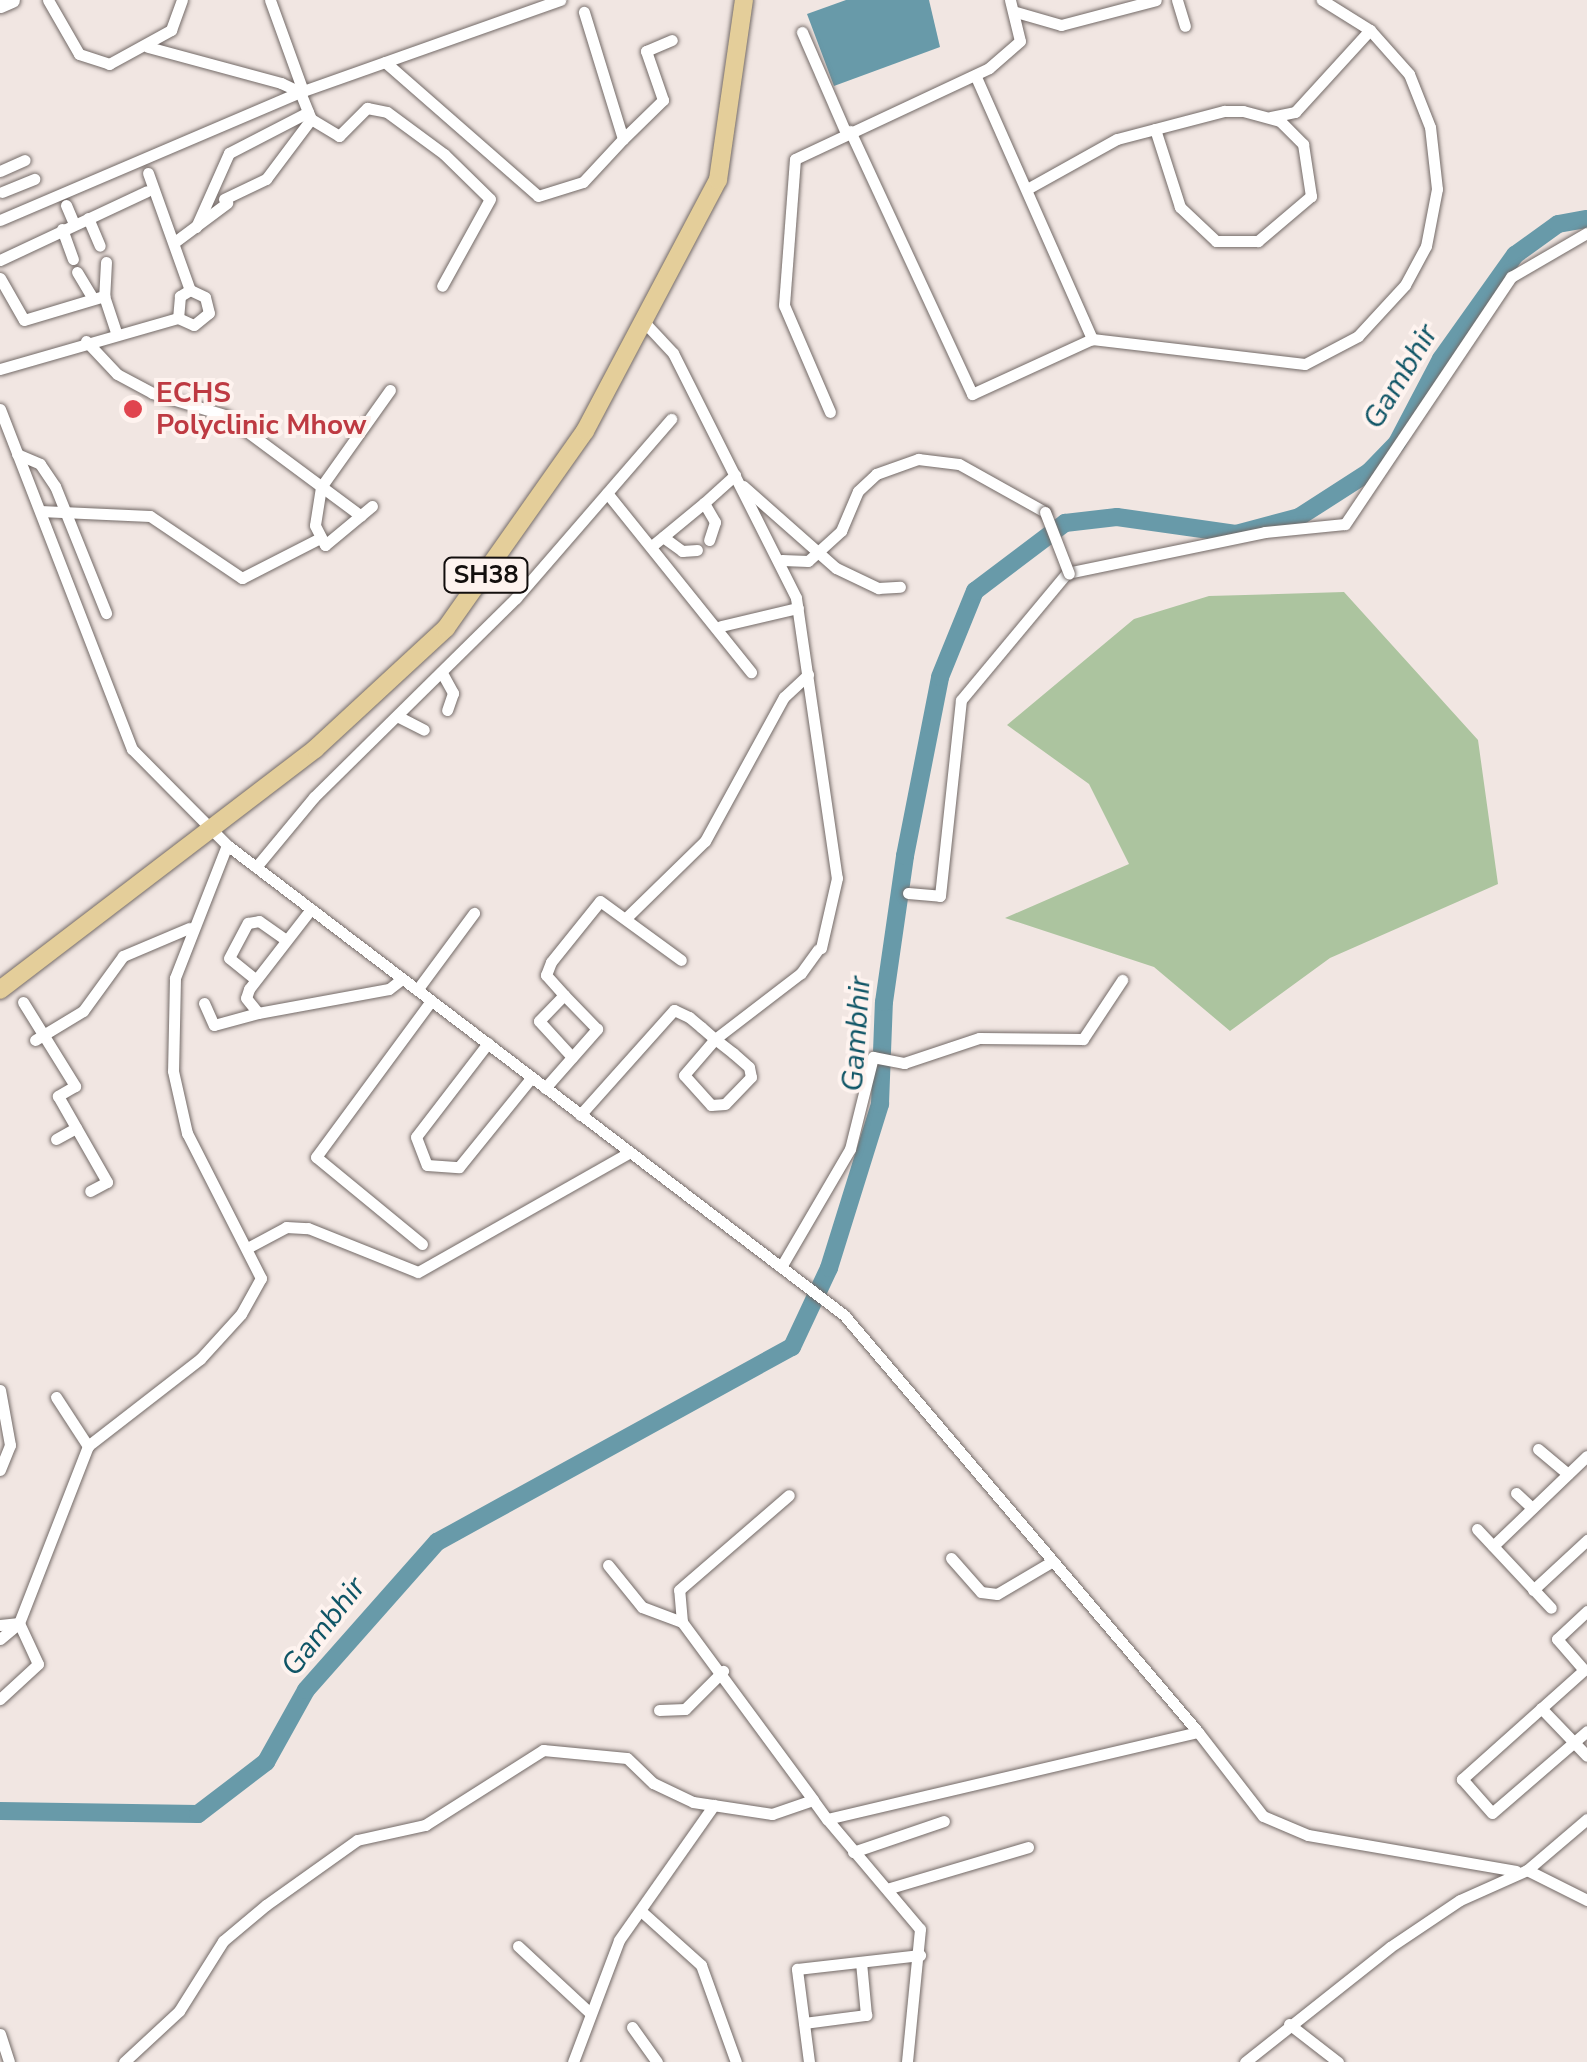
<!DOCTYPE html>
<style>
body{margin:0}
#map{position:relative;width:1587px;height:2062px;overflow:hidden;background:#f1e6e2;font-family:"Nunito Sans",sans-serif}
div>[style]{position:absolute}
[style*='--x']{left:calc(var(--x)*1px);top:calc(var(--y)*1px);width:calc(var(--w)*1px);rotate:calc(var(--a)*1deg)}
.forest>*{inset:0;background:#acc49f}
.water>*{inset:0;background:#689aa9}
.river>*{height:18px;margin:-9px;padding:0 9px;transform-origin:9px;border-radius:9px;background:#689aa9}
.roads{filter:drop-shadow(0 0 2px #736a67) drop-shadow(0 0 2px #736a67)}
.street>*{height:11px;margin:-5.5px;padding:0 5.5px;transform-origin:5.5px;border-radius:5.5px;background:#fff}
.secondary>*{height:15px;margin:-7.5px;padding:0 7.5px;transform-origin:7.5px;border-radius:7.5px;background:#fff}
.primary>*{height:18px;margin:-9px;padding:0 9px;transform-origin:9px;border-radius:9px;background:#e4ce9a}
.bridges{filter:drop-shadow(0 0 2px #736a67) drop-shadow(0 0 2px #736a67)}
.street-bridge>*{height:11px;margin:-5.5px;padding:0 5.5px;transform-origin:5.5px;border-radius:5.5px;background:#fff}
.dots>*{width:28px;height:28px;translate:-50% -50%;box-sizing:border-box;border:5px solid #fef3ef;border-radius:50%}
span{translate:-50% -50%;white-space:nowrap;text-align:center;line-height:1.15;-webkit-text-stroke:8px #fef3ef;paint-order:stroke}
.shield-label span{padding:2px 8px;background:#fef3ef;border:2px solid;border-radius:8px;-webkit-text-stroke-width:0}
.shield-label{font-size:25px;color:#130f0e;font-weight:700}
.health-label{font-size:28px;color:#be3a42;font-weight:700}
.left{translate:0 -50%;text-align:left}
.water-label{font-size:30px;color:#0f5566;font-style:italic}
</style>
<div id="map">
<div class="forest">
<div style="clip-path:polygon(1344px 592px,1478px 740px,1498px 884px,1330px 958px,1230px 1031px,1154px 967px,1005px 918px,1129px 864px,1089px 784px,1007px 725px,1134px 619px,1209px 596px)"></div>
</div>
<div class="water">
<div style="clip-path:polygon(846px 0,929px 0,940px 47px,834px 86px,807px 14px)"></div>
</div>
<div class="river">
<div style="--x:0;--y:1811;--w:198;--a:0.9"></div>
<div style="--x:198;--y:1814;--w:86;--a:-37.4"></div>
<div style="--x:266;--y:1762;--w:82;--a:-60.9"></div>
<div style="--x:306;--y:1690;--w:198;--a:-48.5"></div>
<div style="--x:437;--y:1542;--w:405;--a:-28.8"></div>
<div style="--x:792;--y:1347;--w:87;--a:-64.9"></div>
<div style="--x:829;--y:1268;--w:172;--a:-72.7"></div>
<div style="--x:880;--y:1104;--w:102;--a:-87.8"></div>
<div style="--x:884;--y:1002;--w:148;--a:-81.8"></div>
<div style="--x:905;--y:856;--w:182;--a:-78.9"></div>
<div style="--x:940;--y:677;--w:93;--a:-67.9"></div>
<div style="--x:975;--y:591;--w:113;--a:-37.1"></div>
<div style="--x:1065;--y:523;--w:52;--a:-6.6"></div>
<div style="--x:1117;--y:517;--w:120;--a:8.1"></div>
<div style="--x:1236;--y:534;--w:65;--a:-15.1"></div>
<div style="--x:1299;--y:517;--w:83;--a:-32.7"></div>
<div style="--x:1369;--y:472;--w:40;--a:-46"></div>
<div style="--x:1397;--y:443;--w:95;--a:-62.4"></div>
<div style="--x:1441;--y:359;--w:128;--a:-54.6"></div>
<div style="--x:1515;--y:255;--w:53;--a:-35.8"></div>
<div style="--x:1558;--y:224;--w:29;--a:-10"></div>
</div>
<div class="roads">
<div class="street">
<div style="--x:48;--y:0;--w:62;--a:60.1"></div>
<div style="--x:79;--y:54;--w:32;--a:18"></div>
<div style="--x:109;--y:64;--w:71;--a:-28.7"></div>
<div style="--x:171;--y:30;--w:32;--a:-70"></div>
<div style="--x:270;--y:0;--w:97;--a:70.1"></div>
<div style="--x:1177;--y:0;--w:27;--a:73"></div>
<div style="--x:1016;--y:12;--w:47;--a:16.1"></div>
<div style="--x:1061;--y:25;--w:98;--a:-14.7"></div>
<div style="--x:802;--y:32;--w:110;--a:66.5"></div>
<div style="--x:148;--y:47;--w:138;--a:15.1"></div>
<div style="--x:281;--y:83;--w:21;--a:25"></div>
<div style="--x:300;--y:92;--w:29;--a:68"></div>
<div style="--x:311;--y:119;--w:33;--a:31"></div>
<div style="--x:339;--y:136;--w:40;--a:-45"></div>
<div style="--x:367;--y:108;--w:20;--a:11"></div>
<div style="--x:387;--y:112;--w:71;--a:36.4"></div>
<div style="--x:444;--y:154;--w:64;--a:44.4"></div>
<div style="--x:490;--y:199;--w:99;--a:118.9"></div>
<div style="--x:385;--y:62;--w:203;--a:41.2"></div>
<div style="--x:538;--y:196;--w:47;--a:-17.3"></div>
<div style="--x:583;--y:182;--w:59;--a:-47.1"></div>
<div style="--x:623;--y:139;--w:133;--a:-107.1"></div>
<div style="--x:976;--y:77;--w:287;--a:66.1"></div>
<div style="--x:1271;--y:117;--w:25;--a:-12"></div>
<div style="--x:1295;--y:112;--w:111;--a:-47.6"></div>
<div style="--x:850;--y:131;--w:290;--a:65.1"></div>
<div style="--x:972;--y:394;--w:132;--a:-24.6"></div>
<div style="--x:1092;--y:339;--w:214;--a:6.7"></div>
<div style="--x:1305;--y:364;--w:60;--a:-27.8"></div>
<div style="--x:1358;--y:336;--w:69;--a:-47.3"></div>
<div style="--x:1405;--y:285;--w:44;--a:-61.7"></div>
<div style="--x:1426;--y:246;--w:58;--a:-79.1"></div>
<div style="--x:1437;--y:189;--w:62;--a:-96.4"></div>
<div style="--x:1430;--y:127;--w:57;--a:-111.6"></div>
<div style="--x:1409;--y:74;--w:59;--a:-131.6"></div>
<div style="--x:1370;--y:30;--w:57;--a:-148"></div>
<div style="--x:623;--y:139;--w:56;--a:-44.3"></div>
<div style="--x:663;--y:100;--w:52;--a:-109.1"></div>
<div style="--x:646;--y:51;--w:28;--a:-23"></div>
<div style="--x:0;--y:171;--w:27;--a:-24"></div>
<div style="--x:148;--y:173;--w:124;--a:70.3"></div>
<div style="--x:1027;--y:189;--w:103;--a:-29.1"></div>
<div style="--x:1117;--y:139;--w:111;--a:-14.7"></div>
<div style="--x:1224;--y:111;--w:19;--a:0"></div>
<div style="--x:1243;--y:111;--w:38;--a:15"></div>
<div style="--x:1280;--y:121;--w:33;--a:45"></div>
<div style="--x:1303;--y:144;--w:53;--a:81.3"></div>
<div style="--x:1311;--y:196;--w:70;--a:139.7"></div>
<div style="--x:1258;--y:241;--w:42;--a:180"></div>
<div style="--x:1216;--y:241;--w:50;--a:-136.6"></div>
<div style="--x:1180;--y:207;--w:82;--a:-107.8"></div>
<div style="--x:2;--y:192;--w:35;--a:-22"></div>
<div style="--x:224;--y:199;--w:47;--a:-25.5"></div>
<div style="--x:266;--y:179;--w:75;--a:-53.1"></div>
<div style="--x:66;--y:205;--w:21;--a:67"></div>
<div style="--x:88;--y:218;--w:30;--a:67"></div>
<div style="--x:0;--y:220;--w:329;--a:-23.1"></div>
<div style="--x:303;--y:91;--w:273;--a:-19.5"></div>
<div style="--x:196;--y:227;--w:81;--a:-66"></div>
<div style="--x:229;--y:153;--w:89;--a:-27.4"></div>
<div style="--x:62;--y:229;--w:32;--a:70"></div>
<div style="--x:176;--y:241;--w:64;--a:-36.7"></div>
<div style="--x:0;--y:260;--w:162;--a:-25.1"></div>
<div style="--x:106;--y:262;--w:34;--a:93"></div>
<div style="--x:104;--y:296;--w:41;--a:71.6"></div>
<div style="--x:77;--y:272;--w:31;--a:59"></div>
<div style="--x:0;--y:278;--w:48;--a:60.3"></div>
<div style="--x:24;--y:320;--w:84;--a:-16.7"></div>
<div style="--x:645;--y:323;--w:41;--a:47"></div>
<div style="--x:673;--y:353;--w:274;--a:63.3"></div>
<div style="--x:796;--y:598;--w:283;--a:81.7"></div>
<div style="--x:837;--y:878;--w:72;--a:102.9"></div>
<div style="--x:86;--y:341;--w:45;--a:46.8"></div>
<div style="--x:117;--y:374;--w:40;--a:28"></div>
<div style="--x:152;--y:393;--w:76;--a:16.8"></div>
<div style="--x:225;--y:415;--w:169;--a:36.6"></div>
<div style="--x:0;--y:369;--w:185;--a:-16"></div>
<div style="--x:178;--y:318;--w:17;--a:24"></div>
<div style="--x:194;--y:325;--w:19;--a:-39"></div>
<div style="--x:209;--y:313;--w:16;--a:-104"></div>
<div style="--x:205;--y:297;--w:17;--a:-155"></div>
<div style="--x:190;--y:290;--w:12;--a:149"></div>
<div style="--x:180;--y:296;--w:22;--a:95"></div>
<div style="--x:0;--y:409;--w:365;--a:68.8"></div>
<div style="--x:132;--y:749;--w:135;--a:45.3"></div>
<div style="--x:227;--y:845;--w:143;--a:111.4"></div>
<div style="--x:175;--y:978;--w:93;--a:91.2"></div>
<div style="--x:173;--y:1071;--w:64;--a:77.3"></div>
<div style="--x:187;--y:1133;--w:163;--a:63"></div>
<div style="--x:261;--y:1278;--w:41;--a:119.1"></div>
<div style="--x:241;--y:1314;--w:61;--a:132.3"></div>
<div style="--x:200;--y:1359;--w:142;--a:142.2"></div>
<div style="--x:88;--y:1446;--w:190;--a:111.3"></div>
<div style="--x:19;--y:1623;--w:19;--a:174"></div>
<div style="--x:830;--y:412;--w:116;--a:-113.3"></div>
<div style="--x:784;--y:305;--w:146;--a:-85.7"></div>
<div style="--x:795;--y:159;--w:214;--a:-25.1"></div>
<div style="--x:989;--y:68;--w:41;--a:-41.1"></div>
<div style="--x:1020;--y:41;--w:42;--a:-103.7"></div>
<div style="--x:17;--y:454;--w:25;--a:23"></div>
<div style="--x:40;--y:464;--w:27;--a:56"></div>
<div style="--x:55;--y:486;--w:137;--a:68.1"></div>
<div style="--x:743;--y:486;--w:124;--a:41.4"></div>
<div style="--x:836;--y:568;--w:47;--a:25.5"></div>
<div style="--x:878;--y:588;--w:22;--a:-3"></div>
<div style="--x:607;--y:493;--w:230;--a:51.2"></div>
<div style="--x:704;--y:503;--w:42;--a:-42.1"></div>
<div style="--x:372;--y:506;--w:61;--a:140.3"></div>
<div style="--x:325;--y:545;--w:22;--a:-117"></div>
<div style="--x:315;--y:525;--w:38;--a:-81"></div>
<div style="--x:321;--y:487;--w:119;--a:-54.6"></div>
<div style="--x:40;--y:511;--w:110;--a:2.6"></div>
<div style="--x:150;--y:516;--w:111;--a:34"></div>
<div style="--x:242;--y:578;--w:88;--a:-27.1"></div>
<div style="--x:663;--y:537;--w:24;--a:36"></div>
<div style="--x:682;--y:551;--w:15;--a:-4"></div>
<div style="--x:653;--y:545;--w:66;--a:-39.5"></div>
<div style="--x:704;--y:503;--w:22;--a:60"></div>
<div style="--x:715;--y:522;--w:19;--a:108"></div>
<div style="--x:782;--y:560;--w:26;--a:2"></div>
<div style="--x:808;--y:561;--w:45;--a:-42.3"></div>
<div style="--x:841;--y:531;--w:43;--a:-67"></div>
<div style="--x:858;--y:491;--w:25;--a:-43"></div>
<div style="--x:876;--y:474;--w:45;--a:-19.7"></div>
<div style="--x:918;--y:459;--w:41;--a:7"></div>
<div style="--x:959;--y:464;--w:98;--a:29.2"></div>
<div style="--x:721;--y:626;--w:79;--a:-13.2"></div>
<div style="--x:442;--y:673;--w:23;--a:61"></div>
<div style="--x:453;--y:693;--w:18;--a:109"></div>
<div style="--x:397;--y:716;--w:30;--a:27"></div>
<div style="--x:256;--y:867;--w:91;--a:-50.4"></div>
<div style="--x:314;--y:797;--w:284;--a:-44.6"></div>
<div style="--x:516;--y:598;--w:237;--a:-49.1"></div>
<div style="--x:908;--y:893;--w:32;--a:5"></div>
<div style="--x:940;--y:896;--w:197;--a:-83.9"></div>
<div style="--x:961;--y:700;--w:165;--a:-50.2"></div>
<div style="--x:1067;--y:573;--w:202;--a:-11.7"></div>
<div style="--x:1265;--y:532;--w:80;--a:-5.7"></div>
<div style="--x:1345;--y:524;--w:298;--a:-56.1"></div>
<div style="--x:1511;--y:277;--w:88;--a:-30.1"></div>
<div style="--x:311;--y:909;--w:101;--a:127.8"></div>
<div style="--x:249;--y:989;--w:9;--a:108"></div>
<div style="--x:246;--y:998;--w:19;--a:51"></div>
<div style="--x:258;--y:1013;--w:133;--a:-10.4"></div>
<div style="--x:389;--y:989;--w:16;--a:-38"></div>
<div style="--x:626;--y:918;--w:110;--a:-44.3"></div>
<div style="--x:705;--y:841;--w:164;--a:-61.3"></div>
<div style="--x:784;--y:697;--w:33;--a:-43"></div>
<div style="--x:255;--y:979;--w:33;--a:-141"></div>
<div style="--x:229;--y:958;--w:40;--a:-62"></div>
<div style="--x:248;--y:923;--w:11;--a:-10"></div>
<div style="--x:259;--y:921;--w:33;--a:35"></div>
<div style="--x:417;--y:990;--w:96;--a:-53.5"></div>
<div style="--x:564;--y:995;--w:27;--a:-132"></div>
<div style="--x:546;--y:975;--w:14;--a:-69"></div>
<div style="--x:551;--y:962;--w:78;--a:-51.2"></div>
<div style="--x:600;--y:901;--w:100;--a:36.1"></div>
<div style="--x:23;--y:1002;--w:99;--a:58.2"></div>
<div style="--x:75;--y:1086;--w:20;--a:150"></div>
<div style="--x:58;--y:1096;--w:99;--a:60.3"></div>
<div style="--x:107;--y:1182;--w:19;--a:152"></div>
<div style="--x:204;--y:1003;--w:24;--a:66"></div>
<div style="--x:214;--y:1025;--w:46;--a:-15.3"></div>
<div style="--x:35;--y:1040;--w:56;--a:-31.1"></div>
<div style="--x:83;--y:1011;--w:68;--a:-54"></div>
<div style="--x:123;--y:956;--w:72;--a:-23"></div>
<div style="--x:488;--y:1043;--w:118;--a:127.5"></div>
<div style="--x:416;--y:1137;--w:30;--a:69"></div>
<div style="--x:427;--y:1165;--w:32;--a:4"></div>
<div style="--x:459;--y:1167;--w:114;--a:-51"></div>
<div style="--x:545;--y:1088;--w:79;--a:-48.6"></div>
<div style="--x:597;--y:1029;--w:47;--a:-134.1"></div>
<div style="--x:564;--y:995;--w:36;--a:134"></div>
<div style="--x:539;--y:1021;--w:49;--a:47.5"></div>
<div style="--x:580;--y:1115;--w:141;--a:-48.2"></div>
<div style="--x:674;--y:1010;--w:17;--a:25"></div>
<div style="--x:689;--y:1017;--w:16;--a:40"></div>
<div style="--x:701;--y:1027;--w:18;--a:41"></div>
<div style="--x:715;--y:1039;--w:23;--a:38"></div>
<div style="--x:733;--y:1053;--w:21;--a:41"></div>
<div style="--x:749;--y:1067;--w:10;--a:79"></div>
<div style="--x:751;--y:1077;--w:37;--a:134"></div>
<div style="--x:725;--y:1104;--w:14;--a:176"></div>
<div style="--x:711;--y:1105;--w:40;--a:-132"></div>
<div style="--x:684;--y:1075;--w:48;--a:-49.3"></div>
<div style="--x:715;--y:1039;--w:108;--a:-37.5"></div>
<div style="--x:801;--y:973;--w:29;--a:-54"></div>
<div style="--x:56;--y:1139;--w:23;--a:-29"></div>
<div style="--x:422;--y:1244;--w:137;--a:-140.6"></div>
<div style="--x:316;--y:1157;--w:194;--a:-53.6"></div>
<div style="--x:251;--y:1246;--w:40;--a:-28"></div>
<div style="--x:286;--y:1227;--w:22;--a:3"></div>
<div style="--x:308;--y:1228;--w:118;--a:21.8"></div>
<div style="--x:418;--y:1272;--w:241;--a:-29.5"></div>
<div style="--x:781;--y:1267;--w:137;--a:-59.7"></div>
<div style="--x:850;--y:1149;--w:95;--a:-76"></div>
<div style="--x:873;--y:1057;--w:32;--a:11"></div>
<div style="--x:904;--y:1063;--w:79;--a:-18.4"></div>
<div style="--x:979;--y:1038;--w:104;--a:0.6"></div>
<div style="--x:1083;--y:1039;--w:71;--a:-56.5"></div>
<div style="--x:0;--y:1390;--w:56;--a:79.7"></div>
<div style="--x:10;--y:1445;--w:27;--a:112"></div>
<div style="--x:56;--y:1397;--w:59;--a:56.9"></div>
<div style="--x:1538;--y:1449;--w:39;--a:40"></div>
<div style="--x:1516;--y:1493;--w:22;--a:43"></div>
<div style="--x:1477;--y:1529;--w:108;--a:46.9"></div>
<div style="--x:1493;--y:1546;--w:130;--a:-43.8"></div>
<div style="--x:951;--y:1558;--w:45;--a:48.6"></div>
<div style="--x:981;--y:1592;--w:16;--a:7"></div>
<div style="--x:997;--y:1594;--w:59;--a:-30.5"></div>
<div style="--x:608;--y:1565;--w:54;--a:51"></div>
<div style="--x:642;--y:1607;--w:43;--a:20.6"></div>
<div style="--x:682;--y:1622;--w:221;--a:53.6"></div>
<div style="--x:1533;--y:1590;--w:74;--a:-42.8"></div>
<div style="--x:1587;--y:1611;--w:41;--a:137"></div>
<div style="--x:1557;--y:1639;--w:41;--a:48.9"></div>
<div style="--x:1584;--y:1670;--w:164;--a:138.2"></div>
<div style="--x:1462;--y:1779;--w:45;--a:48.6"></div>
<div style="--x:1492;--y:1813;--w:125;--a:-40.8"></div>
<div style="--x:682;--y:1622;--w:32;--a:-95"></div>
<div style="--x:679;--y:1590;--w:145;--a:-40.8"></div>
<div style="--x:0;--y:1639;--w:25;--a:-40"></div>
<div style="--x:19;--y:1623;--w:45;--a:65.1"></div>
<div style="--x:38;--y:1664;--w:52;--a:137.4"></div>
<div style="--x:1541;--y:1708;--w:66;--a:46.2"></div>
<div style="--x:659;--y:1710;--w:26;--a:-2"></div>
<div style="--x:685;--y:1709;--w:54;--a:-45"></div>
<div style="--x:1198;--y:1732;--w:106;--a:52.3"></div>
<div style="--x:1263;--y:1816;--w:49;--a:22.9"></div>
<div style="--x:1308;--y:1835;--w:211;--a:9.8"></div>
<div style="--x:827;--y:1819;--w:144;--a:49.8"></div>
<div style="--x:920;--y:1929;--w:134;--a:95.6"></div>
<div style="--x:853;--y:1852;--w:96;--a:-18.8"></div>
<div style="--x:1527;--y:1870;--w:67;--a:26.6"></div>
<div style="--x:890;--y:1888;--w:144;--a:-16.5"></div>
<div style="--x:641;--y:1911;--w:81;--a:42"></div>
<div style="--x:701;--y:1965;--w:103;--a:70.2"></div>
<div style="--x:518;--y:1946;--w:98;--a:42.9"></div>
<div style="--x:804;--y:2023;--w:63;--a:-7.4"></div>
<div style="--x:866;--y:2015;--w:53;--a:-95.4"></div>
<div style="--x:1289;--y:2024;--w:62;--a:37.8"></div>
<div style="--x:632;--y:2027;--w:43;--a:54.5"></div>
<div style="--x:0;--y:2034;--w:29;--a:72"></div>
<div style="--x:124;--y:2062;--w:75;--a:-42.8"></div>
<div style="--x:179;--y:2011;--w:83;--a:-57.8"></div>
<div style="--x:223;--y:1941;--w:56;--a:-39.9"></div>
<div style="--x:266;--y:1905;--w:112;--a:-35.5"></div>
<div style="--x:357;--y:1840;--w:70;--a:-12.4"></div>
<div style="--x:425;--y:1825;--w:140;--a:-32.4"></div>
<div style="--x:543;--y:1750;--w:84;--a:5.4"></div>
<div style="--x:627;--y:1758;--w:36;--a:44"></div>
<div style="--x:653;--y:1783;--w:44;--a:25.4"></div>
<div style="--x:693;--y:1802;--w:80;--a:8.6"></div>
<div style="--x:772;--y:1814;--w:43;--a:-18.9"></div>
<div style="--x:813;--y:1800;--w:24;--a:54"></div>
<div style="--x:827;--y:1819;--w:381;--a:-13.2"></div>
<div style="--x:1198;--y:1732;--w:547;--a:-130.33"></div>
<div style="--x:844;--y:1315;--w:776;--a:-142.7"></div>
<div style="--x:573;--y:2062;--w:130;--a:-69.3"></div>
<div style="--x:619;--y:1940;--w:165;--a:-54.9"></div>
<div style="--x:809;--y:2062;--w:94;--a:-97.4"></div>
<div style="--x:797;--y:1969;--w:124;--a:-6.5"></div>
<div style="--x:1245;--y:2062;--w:185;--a:-38.4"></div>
<div style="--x:1390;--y:1947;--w:84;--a:-33.9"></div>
<div style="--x:1460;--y:1900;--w:73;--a:-24.1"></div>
<div style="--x:1527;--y:1870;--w:79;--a:-40.4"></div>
</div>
<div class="secondary">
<div style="--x:0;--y:5;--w:13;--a:-23"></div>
</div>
<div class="primary">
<div style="--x:0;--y:990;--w:397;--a:-37.4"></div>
<div style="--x:315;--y:749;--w:178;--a:-42.7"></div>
<div style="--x:446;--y:628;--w:241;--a:-54.8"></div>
<div style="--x:585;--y:431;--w:284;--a:-62.1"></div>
<div style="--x:718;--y:180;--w:182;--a:-81.8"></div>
</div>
</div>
<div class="bridges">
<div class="street-bridge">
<div style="--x:1045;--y:512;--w:66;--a:68.8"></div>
</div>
</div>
<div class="dots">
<div style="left:133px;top:409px;background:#e0444e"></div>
</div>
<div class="shield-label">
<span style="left:486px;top:575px">SH38</span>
</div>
<div class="health-label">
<span class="left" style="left:156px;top:409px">ECHS<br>Polyclinic Mhow</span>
</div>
<div class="water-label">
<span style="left:1401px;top:377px;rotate:-59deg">Gambhir</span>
<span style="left:857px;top:1034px;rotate:-86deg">Gambhir</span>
<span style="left:324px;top:1627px;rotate:-52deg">Gambhir</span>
</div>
</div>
